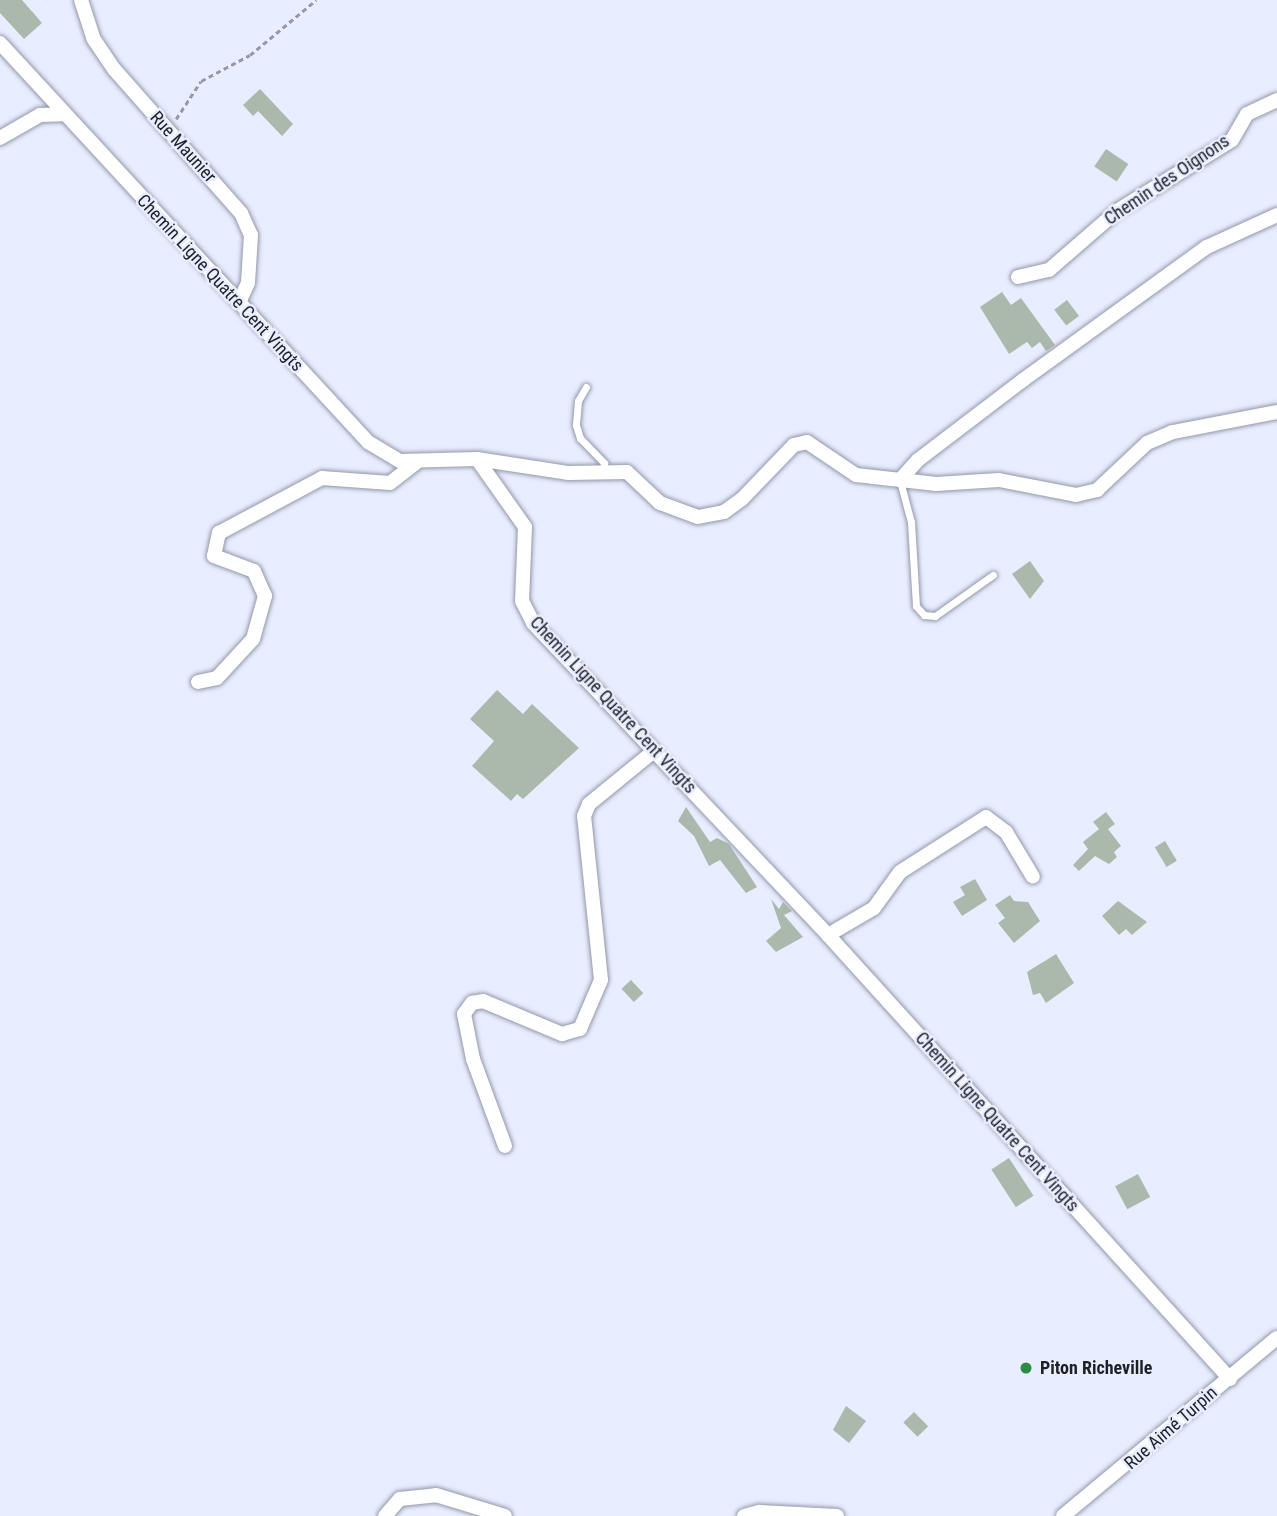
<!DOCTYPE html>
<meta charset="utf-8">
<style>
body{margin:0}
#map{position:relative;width:1277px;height:1516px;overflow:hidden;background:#e8edff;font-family:"Roboto Condensed",sans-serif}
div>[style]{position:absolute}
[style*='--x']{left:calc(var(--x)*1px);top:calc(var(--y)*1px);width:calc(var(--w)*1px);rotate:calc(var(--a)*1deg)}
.building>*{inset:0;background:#aab9ac;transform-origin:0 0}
.path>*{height:2.5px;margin-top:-1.25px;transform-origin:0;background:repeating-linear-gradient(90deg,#9598a6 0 5px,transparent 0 8.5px)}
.roads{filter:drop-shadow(0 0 2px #9398a8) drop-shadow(0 0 2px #9398a8)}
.lane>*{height:7px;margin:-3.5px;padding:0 3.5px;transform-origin:3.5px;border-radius:3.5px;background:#fff}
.street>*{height:14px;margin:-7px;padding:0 7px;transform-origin:7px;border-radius:7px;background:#fff}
.dots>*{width:19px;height:19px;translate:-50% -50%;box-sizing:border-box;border:4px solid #e8edff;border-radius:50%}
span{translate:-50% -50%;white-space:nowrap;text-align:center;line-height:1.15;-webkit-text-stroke:5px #e8edff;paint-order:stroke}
.street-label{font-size:18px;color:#1e2026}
.poi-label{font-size:18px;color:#1e2026;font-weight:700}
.left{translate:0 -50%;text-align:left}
</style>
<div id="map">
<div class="building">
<div style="clip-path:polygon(0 0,22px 0,42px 23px,24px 39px,0 13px)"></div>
<div style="clip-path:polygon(260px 89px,293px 124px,282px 136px,258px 111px,253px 116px,243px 105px)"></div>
<div style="left:1106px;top:149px;width:27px;height:21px;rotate:34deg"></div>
<div style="clip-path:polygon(1002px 292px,1011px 305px,1021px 298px,1055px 345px,1046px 351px,1040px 342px,1032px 348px,1027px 342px,1009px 354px,980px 307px)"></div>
<div style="left:1067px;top:300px;width:20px;height:16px;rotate:53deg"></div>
<div style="clip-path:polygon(1030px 561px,1044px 581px,1030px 599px,1012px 574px)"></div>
<div style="clip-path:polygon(497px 690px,523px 714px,532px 704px,579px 748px,523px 799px,517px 794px,511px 801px,472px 766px,494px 741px,470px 719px)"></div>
<div style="clip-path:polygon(686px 807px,710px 842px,717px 838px,729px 844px,757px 887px,746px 893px,720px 860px,709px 866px,694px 836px,678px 821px)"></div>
<div style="clip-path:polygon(1106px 812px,1115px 824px,1108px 829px,1121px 846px,1114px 852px,1117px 857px,1109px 864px,1095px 856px,1079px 871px,1073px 865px,1088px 849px,1083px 842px,1099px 829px,1093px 822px)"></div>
<div style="left:1165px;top:841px;width:23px;height:12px;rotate:59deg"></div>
<div style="clip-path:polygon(975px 879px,987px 900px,962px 916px,953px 902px,965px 895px,960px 887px)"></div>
<div style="clip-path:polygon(1010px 895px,1014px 901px,1028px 902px,1040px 921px,1014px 943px,998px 923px,1005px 918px,995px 905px)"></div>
<div style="clip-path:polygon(771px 899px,779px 909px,783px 902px,792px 911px,784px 915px,803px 937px,776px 952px,766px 941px,781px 928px)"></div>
<div style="clip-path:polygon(1118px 901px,1147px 922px,1132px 935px,1126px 929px,1119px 935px,1102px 916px)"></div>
<div style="clip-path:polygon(1056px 954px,1074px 983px,1046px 1003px,1040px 993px,1033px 995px,1027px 972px)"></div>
<div style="left:631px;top:980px;width:18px;height:13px;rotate:47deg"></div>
<div style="left:1009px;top:1158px;width:45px;height:21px;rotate:57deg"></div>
<div style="left:1138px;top:1174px;width:26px;height:26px;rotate:62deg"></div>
<div style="clip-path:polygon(846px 1406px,866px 1421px,849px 1443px,833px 1430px)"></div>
<div style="left:914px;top:1412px;width:20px;height:15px;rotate:45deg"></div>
</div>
<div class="path">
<div style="--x:176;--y:119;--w:45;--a:-56.7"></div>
<div style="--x:201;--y:81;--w:55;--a:-28"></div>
<div style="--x:250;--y:55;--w:86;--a:-39.8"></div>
</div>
<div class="roads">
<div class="lane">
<div style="--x:586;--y:387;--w:16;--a:120"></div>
<div style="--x:578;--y:401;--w:24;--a:95"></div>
<div style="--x:576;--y:425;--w:14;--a:73"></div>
<div style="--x:580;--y:438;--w:35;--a:46"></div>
<div style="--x:604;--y:463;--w:8;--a:97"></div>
<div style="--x:900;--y:481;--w:42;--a:75"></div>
<div style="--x:911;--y:522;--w:84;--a:86.6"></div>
<div style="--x:916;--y:606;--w:12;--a:48"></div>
<div style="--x:924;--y:615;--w:11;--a:5"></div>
<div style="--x:935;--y:616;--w:71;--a:-35.3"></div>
</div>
<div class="street">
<div style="--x:81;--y:0;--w:40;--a:72"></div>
<div style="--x:93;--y:38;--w:37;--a:56"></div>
<div style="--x:114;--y:69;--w:192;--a:48.6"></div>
<div style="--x:241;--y:213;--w:24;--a:66"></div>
<div style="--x:251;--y:235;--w:48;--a:93.6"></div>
<div style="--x:248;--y:283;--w:21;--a:115"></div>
<div style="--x:0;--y:43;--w:543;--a:47.31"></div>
<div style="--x:368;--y:442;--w:37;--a:31"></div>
<div style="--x:400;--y:461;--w:77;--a:-1.5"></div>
<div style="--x:477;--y:459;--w:83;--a:54.8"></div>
<div style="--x:525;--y:527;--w:74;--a:92.3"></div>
<div style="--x:522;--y:601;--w:25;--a:63"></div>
<div style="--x:533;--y:623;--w:429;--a:46.6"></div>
<div style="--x:828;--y:935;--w:599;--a:47.84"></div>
<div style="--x:0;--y:138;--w:46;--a:-29.9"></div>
<div style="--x:40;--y:115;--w:23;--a:-2"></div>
<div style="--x:1018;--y:277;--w:32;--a:-13"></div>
<div style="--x:1049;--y:270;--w:90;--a:-40.9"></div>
<div style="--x:1117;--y:211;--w:135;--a:-31.7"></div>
<div style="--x:1232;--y:140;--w:30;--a:-60"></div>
<div style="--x:1247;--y:114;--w:33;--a:-25"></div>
<div style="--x:477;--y:459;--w:93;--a:8.7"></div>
<div style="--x:569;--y:473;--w:58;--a:-1"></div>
<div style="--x:627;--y:472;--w:45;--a:43.2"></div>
<div style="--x:660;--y:503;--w:40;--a:20.2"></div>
<div style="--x:698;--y:517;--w:26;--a:-11"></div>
<div style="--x:724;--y:512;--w:22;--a:-36"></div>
<div style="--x:742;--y:499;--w:75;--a:-46.1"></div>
<div style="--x:794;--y:445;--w:13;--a:-13"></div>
<div style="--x:807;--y:442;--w:59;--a:34"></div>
<div style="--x:856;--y:475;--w:81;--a:6.4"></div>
<div style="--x:936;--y:484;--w:63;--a:-3.6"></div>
<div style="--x:999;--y:480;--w:78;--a:11"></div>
<div style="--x:1076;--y:495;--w:22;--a:-13"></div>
<div style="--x:1097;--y:490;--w:69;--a:-43.2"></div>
<div style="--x:1147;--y:443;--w:28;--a:-23"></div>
<div style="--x:1173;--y:432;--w:106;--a:-10.9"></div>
<div style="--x:900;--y:480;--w:27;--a:-48"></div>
<div style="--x:918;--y:460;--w:132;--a:-37.3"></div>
<div style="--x:1023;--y:380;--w:227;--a:-35.9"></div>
<div style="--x:1207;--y:247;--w:77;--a:-24.6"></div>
<div style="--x:198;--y:682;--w:19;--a:-12"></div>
<div style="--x:217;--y:678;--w:53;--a:-47.3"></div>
<div style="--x:253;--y:639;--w:45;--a:-74.4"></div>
<div style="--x:265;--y:596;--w:27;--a:-114"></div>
<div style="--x:254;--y:571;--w:43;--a:-159.4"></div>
<div style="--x:214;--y:556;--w:24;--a:-78"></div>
<div style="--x:219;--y:533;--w:117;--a:-28.1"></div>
<div style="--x:322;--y:478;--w:68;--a:4.2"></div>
<div style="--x:390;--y:483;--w:33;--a:-38"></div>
<div style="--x:828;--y:935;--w:53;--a:-30.4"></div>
<div style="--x:874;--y:908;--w:44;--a:-54.2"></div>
<div style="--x:900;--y:872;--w:102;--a:-32.6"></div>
<div style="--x:986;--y:817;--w:25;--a:37"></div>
<div style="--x:1006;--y:832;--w:52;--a:59"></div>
<div style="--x:505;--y:1146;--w:93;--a:-110.2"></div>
<div style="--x:473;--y:1059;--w:46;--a:-101.3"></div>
<div style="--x:464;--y:1014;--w:14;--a:-54"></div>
<div style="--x:472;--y:1003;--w:11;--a:-10"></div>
<div style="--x:483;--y:1001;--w:86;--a:22.7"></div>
<div style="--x:562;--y:1034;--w:19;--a:-16"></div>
<div style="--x:580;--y:1029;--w:53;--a:-66.8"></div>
<div style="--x:601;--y:980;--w:165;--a:-95.9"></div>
<div style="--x:584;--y:816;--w:13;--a:-67"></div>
<div style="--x:589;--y:804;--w:84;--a:-39.2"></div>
<div style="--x:385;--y:1516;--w:23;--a:-49"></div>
<div style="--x:400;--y:1499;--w:36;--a:-6"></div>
<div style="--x:436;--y:1495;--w:72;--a:16.9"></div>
<div style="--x:744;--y:1516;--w:16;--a:-15"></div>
<div style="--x:759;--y:1512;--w:78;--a:2.9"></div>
<div style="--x:1063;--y:1516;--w:278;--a:-39.8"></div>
</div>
</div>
<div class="dots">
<div style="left:1026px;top:1368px;background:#2b8d41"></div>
</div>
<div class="street-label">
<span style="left:183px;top:147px;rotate:48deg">Rue Maunier</span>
<span style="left:1167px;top:180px;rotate:-34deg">Chemin des Oignons</span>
<span style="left:220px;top:283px;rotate:47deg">Chemin Ligne Quatre Cent Vingts</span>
<span style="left:613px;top:705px;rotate:47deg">Chemin Ligne Quatre Cent Vingts</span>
<span style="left:997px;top:1122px;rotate:48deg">Chemin Ligne Quatre Cent Vingts</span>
<span style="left:1171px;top:1428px;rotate:-41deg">Rue Aimé Turpin</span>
</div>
<div class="poi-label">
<span class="left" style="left:1040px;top:1368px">Piton Richeville</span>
</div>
</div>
